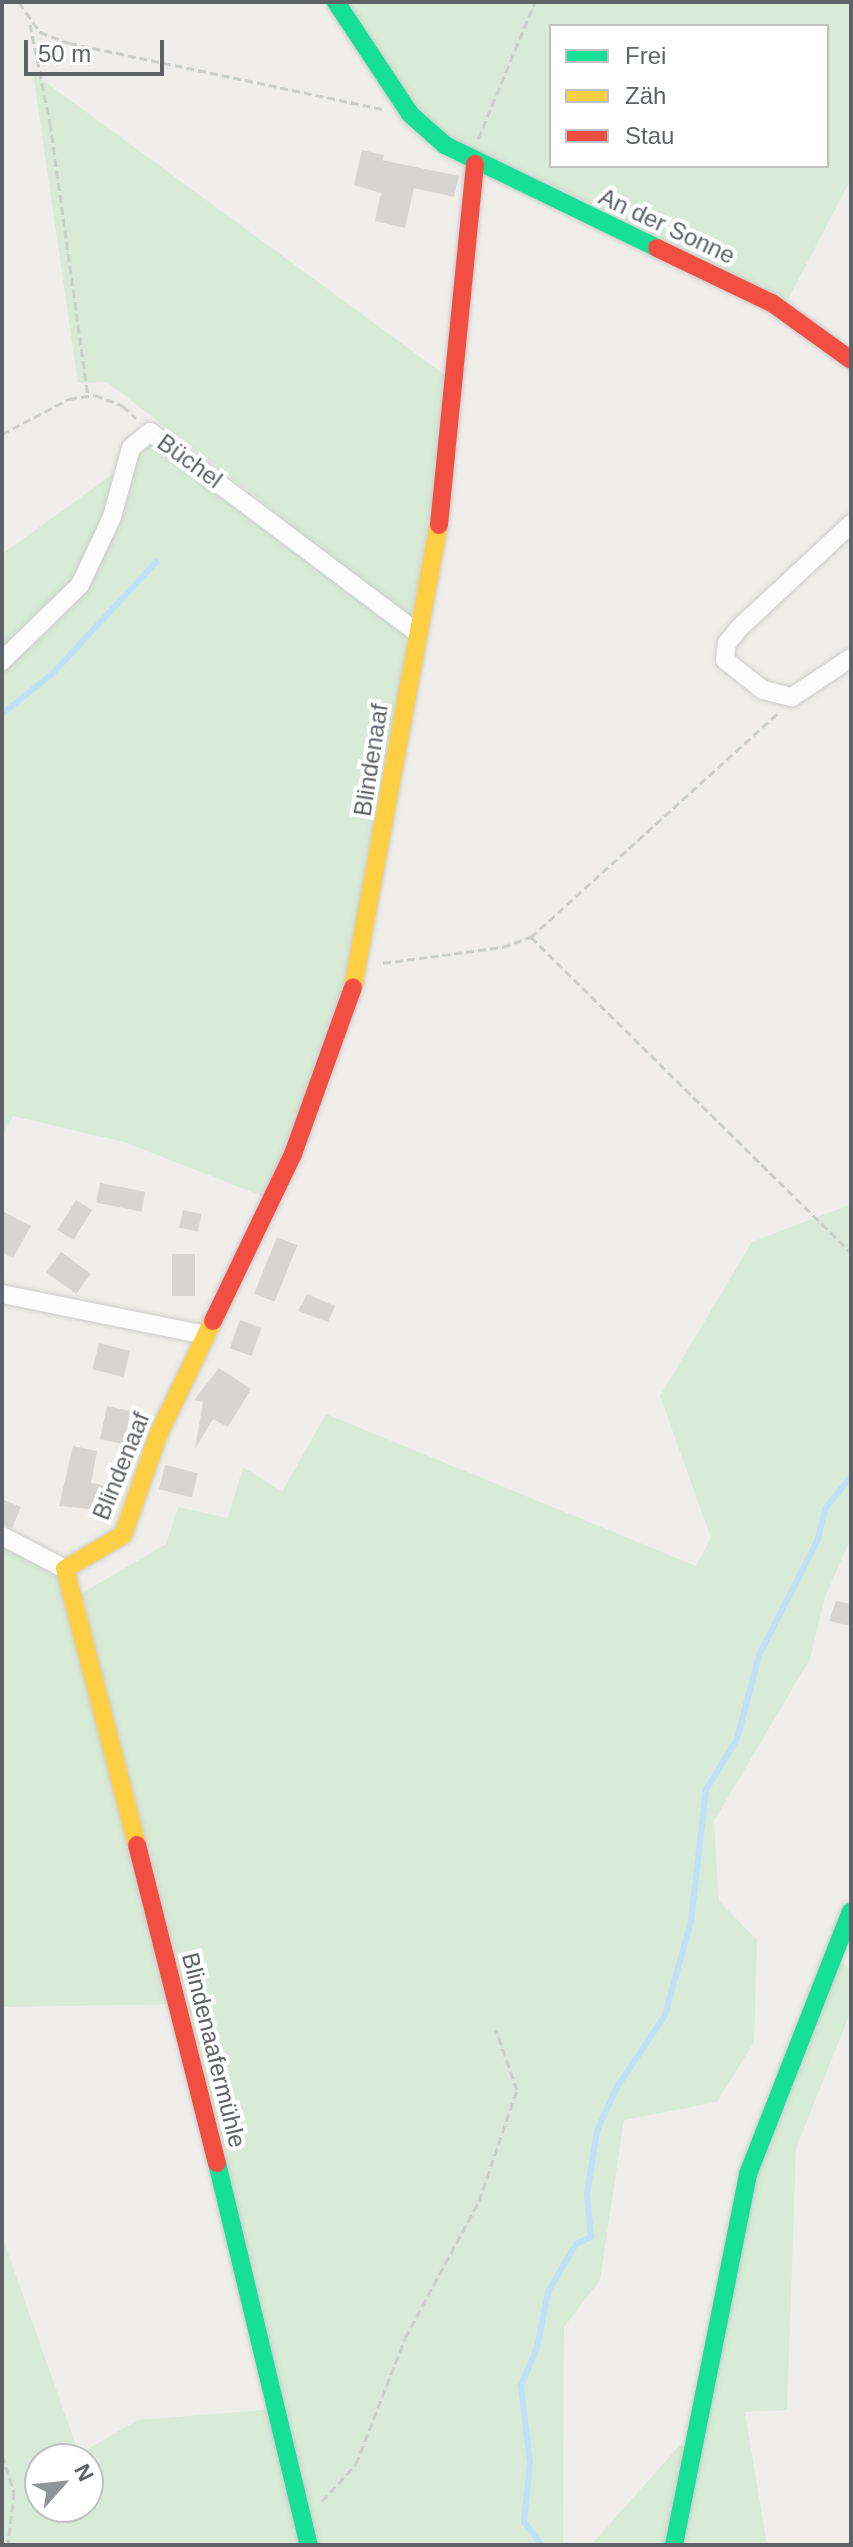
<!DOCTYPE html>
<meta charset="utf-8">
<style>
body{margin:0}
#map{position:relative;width:853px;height:2547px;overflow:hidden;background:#efeeea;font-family:Arial,sans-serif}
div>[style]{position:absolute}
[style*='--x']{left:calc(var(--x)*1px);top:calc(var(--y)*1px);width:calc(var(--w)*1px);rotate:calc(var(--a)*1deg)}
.green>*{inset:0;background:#d8ebd6}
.stream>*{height:6px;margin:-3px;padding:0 3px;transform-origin:3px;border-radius:3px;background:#bfe0f9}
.building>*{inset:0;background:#d6d5d3;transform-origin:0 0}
.path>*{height:3px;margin-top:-1.5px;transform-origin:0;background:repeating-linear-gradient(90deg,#cacfcc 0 8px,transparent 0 12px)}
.roads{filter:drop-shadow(0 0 2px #cbcccc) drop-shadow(0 0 2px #cbcccc)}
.street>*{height:18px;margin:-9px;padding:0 9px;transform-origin:9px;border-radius:9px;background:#fdfcfc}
.fast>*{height:18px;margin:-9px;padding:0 9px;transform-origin:9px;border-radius:9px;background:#16e098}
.slow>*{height:18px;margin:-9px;padding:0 9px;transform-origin:9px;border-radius:9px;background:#ffcf43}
.jam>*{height:18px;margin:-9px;padding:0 9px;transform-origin:9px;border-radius:9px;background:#f24e42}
span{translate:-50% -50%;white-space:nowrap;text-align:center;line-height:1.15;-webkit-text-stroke:8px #fff;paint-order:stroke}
.street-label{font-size:24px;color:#5f6368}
.frame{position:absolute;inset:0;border:4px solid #5f6368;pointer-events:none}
.legend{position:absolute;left:549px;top:24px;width:280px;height:144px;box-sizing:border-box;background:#fff;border:2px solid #bfc1c3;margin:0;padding:10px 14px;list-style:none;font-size:24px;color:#5f6368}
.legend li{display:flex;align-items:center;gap:16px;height:40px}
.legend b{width:40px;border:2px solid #bfc1c3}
.north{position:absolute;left:24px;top:2443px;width:80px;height:80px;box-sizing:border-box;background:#fff;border:2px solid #bfc1c3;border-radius:50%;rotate:63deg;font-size:22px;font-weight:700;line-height:32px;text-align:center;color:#5f6368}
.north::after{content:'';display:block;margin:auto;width:28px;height:36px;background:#919496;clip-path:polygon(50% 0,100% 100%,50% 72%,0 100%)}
.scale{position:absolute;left:24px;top:40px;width:140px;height:36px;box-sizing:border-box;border:4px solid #5f6368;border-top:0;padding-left:10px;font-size:24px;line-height:28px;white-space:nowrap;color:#5f6368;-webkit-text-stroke:6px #fff;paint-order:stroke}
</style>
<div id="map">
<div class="green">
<div style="clip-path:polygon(evenodd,336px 2px,851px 2px,851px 179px,783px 309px,445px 145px,336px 2px,551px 26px,827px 26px,827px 166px,551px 166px,551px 26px)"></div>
<div style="clip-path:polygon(33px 73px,453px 381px,410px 625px,251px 493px,107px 382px,78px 383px)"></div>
<div style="clip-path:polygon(156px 441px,407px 634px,371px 915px,273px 1200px,124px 1142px,13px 1116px,2px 1137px,2px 554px,113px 474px,131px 474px,141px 445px)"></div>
<div style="clip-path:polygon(evenodd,851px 1204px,851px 1538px,825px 1597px,810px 1659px,714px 1821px,719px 1901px,757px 1940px,754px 2042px,717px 2102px,624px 2120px,600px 2280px,564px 2327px,563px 2545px,2px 2545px,2px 2236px,79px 2454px,138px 2420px,277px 2409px,179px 2004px,2px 2007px,2px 1536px,65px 1569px,74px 1598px,166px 1544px,178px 1507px,228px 1518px,243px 1467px,282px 1492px,326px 1414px,696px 1566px,711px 1538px,660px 1396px,752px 1242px,851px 1204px,40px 2459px,88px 2459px,88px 2507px,40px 2507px,40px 2459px)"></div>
<div style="clip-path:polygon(839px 1962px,851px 1969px,851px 2011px,796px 2148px,787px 2410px,745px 2412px,767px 2545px,591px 2545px,680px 2445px,698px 2447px,764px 2138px)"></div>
</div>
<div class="stream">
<div style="--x:2;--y:714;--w:64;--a:-38.7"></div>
<div style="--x:52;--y:674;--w:153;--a:-47.1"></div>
<div style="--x:542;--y:2545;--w:29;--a:-128"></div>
<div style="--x:524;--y:2522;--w:59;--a:-84.2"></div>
<div style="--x:530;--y:2463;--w:78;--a:-96.7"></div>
<div style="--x:521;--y:2386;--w:41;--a:-67.2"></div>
<div style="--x:537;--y:2348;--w:57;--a:-78.9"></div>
<div style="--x:548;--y:2292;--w:56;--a:-59.7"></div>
<div style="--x:576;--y:2244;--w:17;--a:-25"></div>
<div style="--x:591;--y:2237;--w:43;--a:-95.3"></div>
<div style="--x:587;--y:2194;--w:64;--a:-81"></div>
<div style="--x:597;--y:2131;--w:48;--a:-65.6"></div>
<div style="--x:617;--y:2087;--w:87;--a:-56.3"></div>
<div style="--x:665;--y:2015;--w:98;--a:-74.5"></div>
<div style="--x:691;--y:1921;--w:132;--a:-83.5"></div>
<div style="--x:706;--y:1790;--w:60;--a:-58.7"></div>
<div style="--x:737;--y:1739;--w:87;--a:-75.3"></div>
<div style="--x:759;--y:1655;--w:130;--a:-63"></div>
<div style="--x:818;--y:1539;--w:31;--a:-77"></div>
<div style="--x:825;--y:1509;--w:42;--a:-51.8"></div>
</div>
<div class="building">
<div style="clip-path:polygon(362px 150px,384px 155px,382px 160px,459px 176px,454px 197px,414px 188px,405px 228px,375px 221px,381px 193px,354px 185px)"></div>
<div style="left:100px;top:1183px;width:46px;height:20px;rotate:11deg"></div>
<div style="left:76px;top:1200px;width:19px;height:35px;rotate:32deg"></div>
<div style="left:183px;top:1210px;width:19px;height:18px;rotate:12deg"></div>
<div style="clip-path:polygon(2px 1211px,31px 1226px,13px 1258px,2px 1252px)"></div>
<div style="left:277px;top:1237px;width:22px;height:61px;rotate:22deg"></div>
<div style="left:61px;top:1252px;width:37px;height:25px;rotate:36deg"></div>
<div style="left:172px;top:1254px;width:23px;height:42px"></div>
<div style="clip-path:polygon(307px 1294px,335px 1306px,328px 1322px,298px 1311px)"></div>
<div style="left:240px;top:1320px;width:23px;height:30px;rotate:20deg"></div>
<div style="left:99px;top:1343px;width:32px;height:27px;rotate:14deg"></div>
<div style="clip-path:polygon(219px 1368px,251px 1389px,228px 1427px,213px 1419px,195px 1449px,203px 1402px,194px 1400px)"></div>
<div style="left:107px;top:1406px;width:24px;height:34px;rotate:12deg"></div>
<div style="clip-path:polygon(73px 1446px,97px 1451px,91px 1483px,107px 1486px,102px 1510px,59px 1506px)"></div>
<div style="left:165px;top:1465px;width:34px;height:25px;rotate:14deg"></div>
<div style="clip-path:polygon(2px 1499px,21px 1507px,12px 1528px,2px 1524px)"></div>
<div style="clip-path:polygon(836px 1601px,851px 1604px,851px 1626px,829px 1621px)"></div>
</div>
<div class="path">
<div style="--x:19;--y:2;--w:37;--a:55"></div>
<div style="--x:40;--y:32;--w:31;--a:21"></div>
<div style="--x:69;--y:43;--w:320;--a:11.9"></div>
<div style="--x:30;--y:24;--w:101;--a:78.6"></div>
<div style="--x:50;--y:123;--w:276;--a:82.1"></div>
<div style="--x:478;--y:139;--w:148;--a:-67.4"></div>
<div style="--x:2;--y:434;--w:76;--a:-27.6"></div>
<div style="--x:69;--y:399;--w:26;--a:-9"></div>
<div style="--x:95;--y:395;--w:30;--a:21"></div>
<div style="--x:123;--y:406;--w:18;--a:43"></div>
<div style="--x:531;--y:937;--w:450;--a:44.6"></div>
<div style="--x:383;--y:963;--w:121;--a:-7.6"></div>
<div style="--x:503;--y:947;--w:30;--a:-20"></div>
<div style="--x:531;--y:937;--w:333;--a:-42.2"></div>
<div style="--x:2;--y:2455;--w:39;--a:72"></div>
<div style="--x:14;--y:2492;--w:53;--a:96.5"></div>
<div style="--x:322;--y:2501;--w:50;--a:-47.4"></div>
<div style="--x:356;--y:2464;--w:135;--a:-68.7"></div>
<div style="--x:405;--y:2338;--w:156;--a:-61.6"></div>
<div style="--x:479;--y:2201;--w:117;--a:-71.1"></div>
<div style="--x:517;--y:2090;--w:64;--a:-109.3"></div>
</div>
<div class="roads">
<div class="street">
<div style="--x:851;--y:524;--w:151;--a:137.1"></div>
<div style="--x:740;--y:627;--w:21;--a:129"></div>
<div style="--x:727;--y:643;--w:17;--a:97"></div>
<div style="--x:725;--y:660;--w:48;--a:38.3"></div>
<div style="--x:763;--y:690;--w:30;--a:14"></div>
<div style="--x:792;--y:697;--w:71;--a:-33.5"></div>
<div style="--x:2;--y:661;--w:109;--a:-44.3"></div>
<div style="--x:80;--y:585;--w:75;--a:-64.8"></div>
<div style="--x:112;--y:517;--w:72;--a:-74.6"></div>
<div style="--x:131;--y:448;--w:25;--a:-40"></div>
<div style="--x:150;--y:432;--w:333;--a:36.9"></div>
<div style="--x:2;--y:1294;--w:207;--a:11.4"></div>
<div style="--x:2;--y:1536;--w:71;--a:27.6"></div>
</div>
<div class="fast">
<div style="--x:336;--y:2;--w:134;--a:56.5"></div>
<div style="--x:410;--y:114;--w:47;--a:41.5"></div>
<div style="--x:445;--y:145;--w:236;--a:25.9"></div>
<div style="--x:217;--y:2163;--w:393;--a:76.5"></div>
<div style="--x:674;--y:2545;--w:378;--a:-78.7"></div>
<div style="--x:748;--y:2174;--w:282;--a:-68.6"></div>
</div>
<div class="slow">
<div style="--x:353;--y:987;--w:470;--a:-79.5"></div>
<div style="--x:137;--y:1845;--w:285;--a:-104.6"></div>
<div style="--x:65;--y:1569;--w:67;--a:-30.4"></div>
<div style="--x:123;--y:1535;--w:108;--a:-70.6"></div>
<div style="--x:159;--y:1433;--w:124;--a:-64.3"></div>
</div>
<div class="jam">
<div style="--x:657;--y:248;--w:127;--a:25.6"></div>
<div style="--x:772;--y:303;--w:97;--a:35.8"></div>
<div style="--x:439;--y:525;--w:363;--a:-84.3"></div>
<div style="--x:213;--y:1321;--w:185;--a:-64.4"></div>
<div style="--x:293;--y:1154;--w:177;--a:-70.2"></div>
<div style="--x:137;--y:1845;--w:328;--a:75.9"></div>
</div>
</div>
<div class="street-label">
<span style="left:667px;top:226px;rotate:25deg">An der Sonne</span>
<span style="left:190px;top:461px;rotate:36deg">Büchel</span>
<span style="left:371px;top:760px;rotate:-81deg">Blindenaaf</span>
<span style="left:121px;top:1466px;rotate:-68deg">Blindenaaf</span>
<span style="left:214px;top:2050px;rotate:76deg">Blindenaafermühle</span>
</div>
<div class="frame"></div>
<ul class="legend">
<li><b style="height:10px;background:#16e098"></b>Frei</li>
<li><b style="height:10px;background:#ffcf43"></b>Zäh</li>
<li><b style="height:10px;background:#f24e42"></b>Stau</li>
</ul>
<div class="north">N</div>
<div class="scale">50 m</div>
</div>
